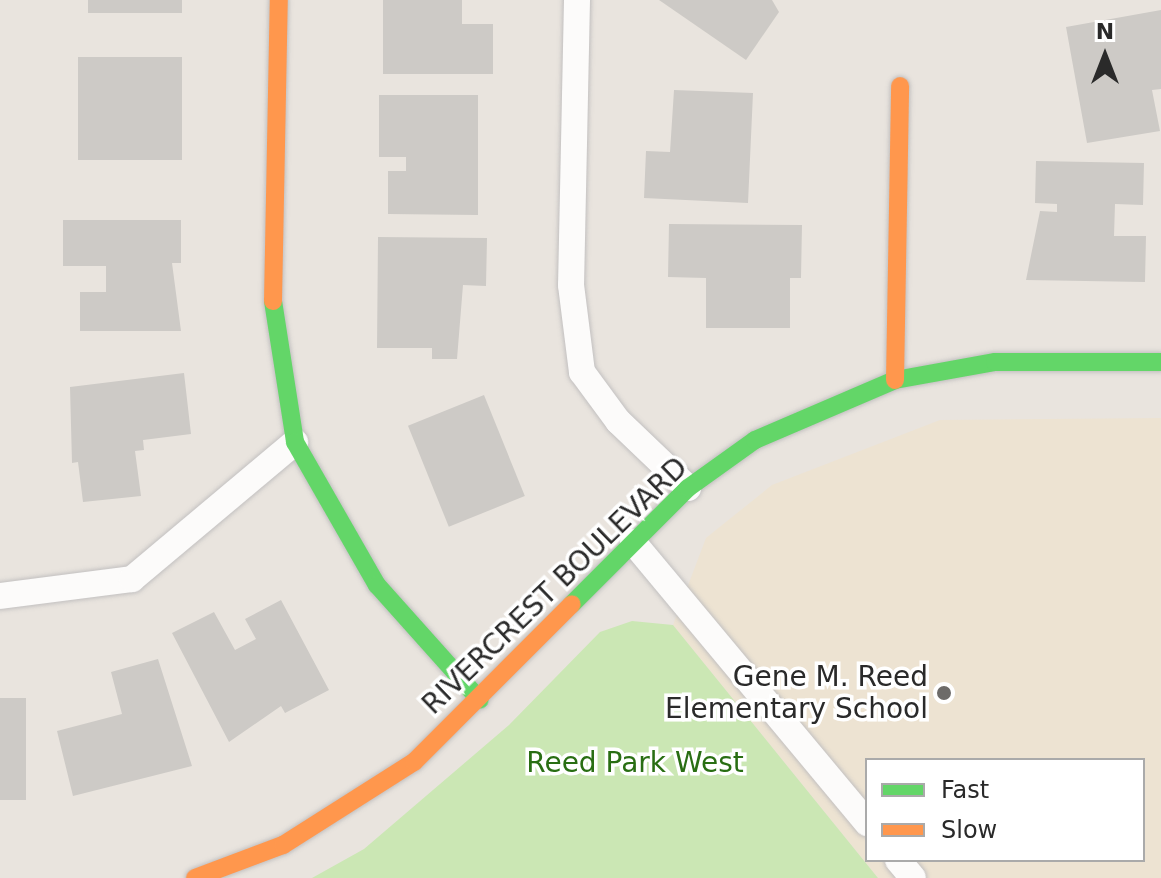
<!DOCTYPE html>
<style>
body{margin:0}
#map{position:relative;width:1161px;height:878px;overflow:hidden;background:#e9e4de;font-family:"DejaVu Sans",sans-serif}
div>[style]{position:absolute}
[style*='--x']{left:calc(var(--x)*1px);top:calc(var(--y)*1px);width:calc(var(--w)*1px);rotate:calc(var(--a)*1deg)}
.education>*{inset:0;background:#ede3d2}
.green>*{inset:0;background:#cbe7b4}
.building>*{inset:0;background:#cdcac6;transform-origin:0 0}
.roads{filter:drop-shadow(0 0 2px #c2c0c0) drop-shadow(0 0 2px #c2c0c0)}
.lane>*{height:26px;margin:-13px;padding:0 13px;transform-origin:13px;border-radius:13px;background:#fcfbfa}
.fast>*{height:18px;margin:-9px;padding:0 9px;transform-origin:9px;border-radius:9px;background:#63d668}
.slow>*{height:18px;margin:-9px;padding:0 9px;transform-origin:9px;border-radius:9px;background:#ff974d}
.dots>*{width:22px;height:22px;translate:-50% -50%;box-sizing:border-box;border:4px solid #fff;border-radius:50%}
span{translate:-50% -50%;white-space:nowrap;text-align:center;line-height:1.15;-webkit-text-stroke:7px #fff;paint-order:stroke}
.street-label{font-size:28px;color:#2a2a2a}
.poi-label{font-size:28px;color:#2a2a2a}
.right{translate:-100% -50%;text-align:right}
.park-label{font-size:28px;color:#296e13}
.legend{position:absolute;left:865px;top:758px;width:280px;height:104px;box-sizing:border-box;background:#fff;border:2px solid #aaa;margin:0;padding:10px 14px;list-style:none;font-size:24px;color:#2a2a2a}
.legend li{display:flex;align-items:center;gap:16px;height:40px}
.legend b{width:40px;border:2px solid #aaa}
.north{position:absolute;left:1065px;top:16px;width:80px;height:80px;-webkit-text-stroke:6px #fff;paint-order:stroke;rotate:0deg;font-size:22px;font-weight:700;line-height:32px;text-align:center;color:#2a2a2a}
.north::after{content:'';display:block;margin:auto;width:28px;height:36px;background:#2a2a2a;clip-path:polygon(50% 0,100% 100%,50% 72%,0 100%)}
</style>
<div id="map">
<div class="education">
<div style="clip-path:polygon(evenodd,1161px 418px,1161px 878px,878px 878px,673px 625px,706px 538px,772px 485px,940px 420px,1161px 418px,867px 760px,1143px 760px,1143px 860px,867px 860px,867px 760px)"></div>
</div>
<div class="green">
<div style="clip-path:polygon(632px 621px,673px 625px,878px 878px,312px 878px,364px 849px,509px 725px,600px 632px)"></div>
</div>
<div class="building">
<div style="left:88px;top:0;width:94px;height:13px"></div>
<div style="clip-path:polygon(383px 0,462px 0,462px 24px,493px 24px,493px 74px,383px 74px)"></div>
<div style="clip-path:polygon(659px 0,772px 0,779px 12px,746px 60px)"></div>
<div style="clip-path:polygon(1161px 10px,1161px 89px,1152px 90px,1160px 131px,1087px 143px,1066px 27px)"></div>
<div style="left:78px;top:57px;width:104px;height:103px"></div>
<div style="clip-path:polygon(674px 90px,753px 93px,748px 203px,644px 198px,646px 151px,670px 152px)"></div>
<div style="clip-path:polygon(379px 95px,478px 95px,478px 215px,388px 214px,388px 171px,406px 171px,406px 157px,379px 157px)"></div>
<div style="clip-path:polygon(1036px 161px,1144px 163px,1143px 205px,1115px 204px,1114px 236px,1146px 236px,1145px 282px,1026px 280px,1040px 211px,1057px 212px,1057px 204px,1035px 203px)"></div>
<div style="clip-path:polygon(63px 220px,181px 220px,181px 263px,172px 263px,181px 331px,80px 331px,80px 292px,106px 292px,106px 266px,63px 266px)"></div>
<div style="clip-path:polygon(669px 224px,802px 225px,801px 278px,790px 278px,790px 328px,706px 328px,706px 278px,668px 277px)"></div>
<div style="clip-path:polygon(378px 237px,487px 238px,486px 286px,463px 285px,457px 359px,432px 359px,432px 348px,377px 348px)"></div>
<div style="clip-path:polygon(184px 373px,191px 434px,143px 440px,144px 450px,135px 451px,141px 496px,83px 502px,78px 462px,72px 463px,70px 387px)"></div>
<div style="left:484px;top:395px;width:109px;height:82px;rotate:68deg"></div>
<div style="clip-path:polygon(281px 600px,329px 690px,285px 713px,281px 706px,229px 742px,172px 633px,214px 612px,235px 650px,256px 639px,245px 619px)"></div>
<div style="clip-path:polygon(158px 659px,192px 766px,73px 796px,57px 731px,122px 714px,111px 672px)"></div>
<div style="left:0;top:698px;width:26px;height:102px"></div>
</div>
<div class="roads">
<div class="lane">
<div style="--x:577;--y:0;--w:285;--a:91.2"></div>
<div style="--x:571;--y:285;--w:88;--a:82.8"></div>
<div style="--x:582;--y:372;--w:61;--a:53.7"></div>
<div style="--x:618;--y:421;--w:97;--a:43.7"></div>
<div style="--x:633;--y:542;--w:366;--a:50.2"></div>
<div style="--x:0;--y:596;--w:133;--a:-7.3"></div>
<div style="--x:132;--y:579;--w:213;--a:-40"></div>
<div style="--x:898;--y:860;--w:23;--a:50"></div>
</div>
<div class="fast">
<div style="--x:273;--y:301;--w:143;--a:81.1"></div>
<div style="--x:295;--y:442;--w:165;--a:60.2"></div>
<div style="--x:377;--y:585;--w:154;--a:48.2"></div>
<div style="--x:572;--y:604;--w:164;--a:-45"></div>
<div style="--x:688;--y:488;--w:82;--a:-35.6"></div>
<div style="--x:755;--y:440;--w:152;--a:-23.2"></div>
<div style="--x:895;--y:380;--w:102;--a:-10.2"></div>
<div style="--x:995;--y:362;--w:166;--a:0"></div>
</div>
<div class="slow">
<div style="--x:273;--y:301;--w:301;--a:-88.9"></div>
<div style="--x:895;--y:380;--w:294;--a:-89"></div>
<div style="--x:195;--y:878;--w:94;--a:-20.6"></div>
<div style="--x:283;--y:845;--w:155;--a:-32.4"></div>
<div style="--x:414;--y:762;--w:223;--a:-45"></div>
</div>
</div>
<div class="dots">
<div style="left:944px;top:693px;background:#6d6b69"></div>
</div>
<div class="street-label">
<span style="left:555px;top:586px;rotate:-44deg">RIVERCREST BOULEVARD</span>
</div>
<div class="poi-label">
<span class="right" style="left:928px;top:693px">Gene M. Reed<br>Elementary School</span>
</div>
<div class="park-label">
<span style="left:635px;top:763px">Reed Park West</span>
</div>
<ul class="legend">
<li><b style="height:10px;background:#63d668"></b>Fast</li>
<li><b style="height:10px;background:#ff974d"></b>Slow</li>
</ul>
<div class="north">N</div>
</div>
